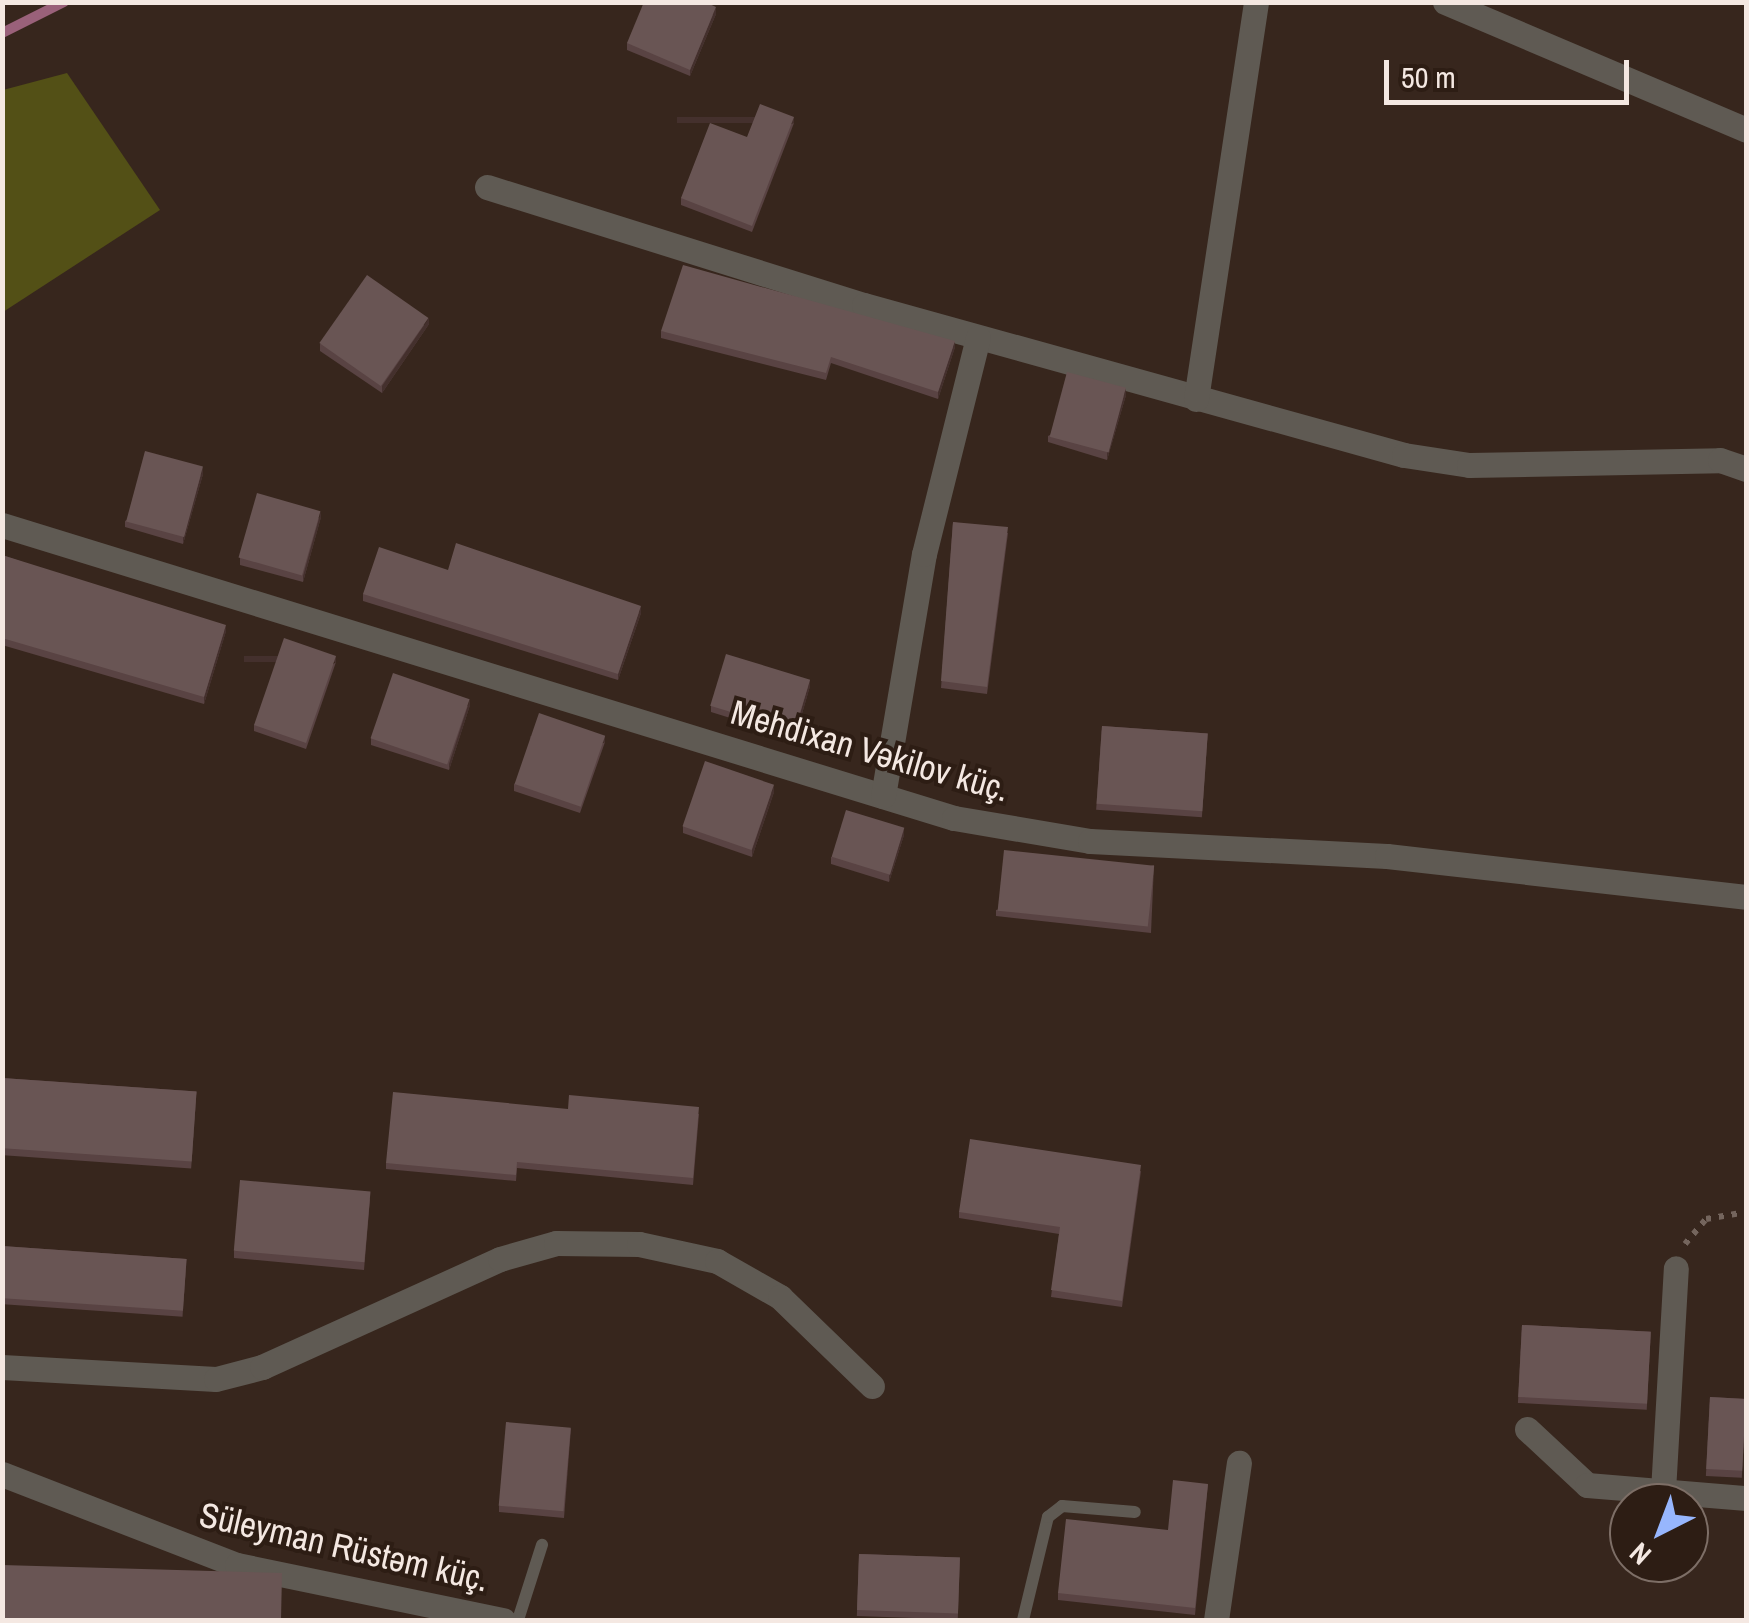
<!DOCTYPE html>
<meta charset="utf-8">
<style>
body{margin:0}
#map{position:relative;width:1749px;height:1623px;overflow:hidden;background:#37261d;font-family:"Archivo Narrow",sans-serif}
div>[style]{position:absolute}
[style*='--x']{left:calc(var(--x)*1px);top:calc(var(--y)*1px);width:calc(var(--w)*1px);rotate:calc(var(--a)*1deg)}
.green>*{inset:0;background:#535016}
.stream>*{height:10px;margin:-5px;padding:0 5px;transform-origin:5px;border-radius:5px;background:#9a617a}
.path>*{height:6px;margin-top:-3px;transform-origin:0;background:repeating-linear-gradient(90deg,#74655d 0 5px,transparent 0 13px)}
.lane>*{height:12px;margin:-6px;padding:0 6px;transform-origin:6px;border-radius:6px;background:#5f5a53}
.street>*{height:25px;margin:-12.5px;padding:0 12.5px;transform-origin:12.5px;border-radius:12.5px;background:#5f5a53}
.wall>*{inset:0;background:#594343;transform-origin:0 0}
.shaded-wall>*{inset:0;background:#44302d;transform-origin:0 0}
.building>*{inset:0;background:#695554;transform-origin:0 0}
span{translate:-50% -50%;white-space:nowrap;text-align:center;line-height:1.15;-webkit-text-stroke:8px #2d1d14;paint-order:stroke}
.street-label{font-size:35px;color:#f4e8e2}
.frame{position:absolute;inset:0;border:5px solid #f4e8e2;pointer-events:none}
.north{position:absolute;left:1609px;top:1483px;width:100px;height:100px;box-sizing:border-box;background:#2d1d14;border:2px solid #7d6e66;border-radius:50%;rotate:222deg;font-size:28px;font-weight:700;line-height:40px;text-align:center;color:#f4e8e2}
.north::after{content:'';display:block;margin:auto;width:35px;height:45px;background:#97b6fd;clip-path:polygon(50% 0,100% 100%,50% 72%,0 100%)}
.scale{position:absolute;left:1384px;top:60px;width:245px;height:45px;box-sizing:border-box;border:5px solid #f4e8e2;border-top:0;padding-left:12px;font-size:30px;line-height:35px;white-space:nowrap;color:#f4e8e2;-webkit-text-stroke:8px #2d1d14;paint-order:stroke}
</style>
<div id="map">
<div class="green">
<div style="clip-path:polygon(67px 73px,160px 210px,3px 312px,3px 90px)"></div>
</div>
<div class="stream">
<div style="--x:2;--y:33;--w:69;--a:-26.6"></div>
</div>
<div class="path">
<div style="--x:1685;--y:1244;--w:33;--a:-50"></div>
<div style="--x:1706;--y:1219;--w:41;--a:-9.9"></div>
</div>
<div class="lane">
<div style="--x:518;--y:1620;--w:79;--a:-72.3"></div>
<div style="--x:1023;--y:1620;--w:106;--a:-76.4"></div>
<div style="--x:1048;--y:1517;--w:18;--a:-38"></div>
<div style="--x:1062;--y:1506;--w:73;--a:4.7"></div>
</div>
<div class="street">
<div style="--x:1445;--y:2;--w:327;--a:23"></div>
<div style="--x:487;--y:187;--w:395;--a:17.4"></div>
<div style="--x:864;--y:305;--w:560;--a:15.52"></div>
<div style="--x:1404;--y:455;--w:66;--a:8.7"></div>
<div style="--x:1469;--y:465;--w:251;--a:-1.1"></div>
<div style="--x:1720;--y:460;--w:28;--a:19"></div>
<div style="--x:1196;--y:399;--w:402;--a:-81.4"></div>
<div style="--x:2;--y:525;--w:996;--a:17.11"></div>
<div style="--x:954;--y:818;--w:138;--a:9.6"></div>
<div style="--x:1090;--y:841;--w:297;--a:2.9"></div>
<div style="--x:1387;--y:856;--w:361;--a:6.5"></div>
<div style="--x:883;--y:796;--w:245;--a:-80.4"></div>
<div style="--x:924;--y:554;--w:223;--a:-76"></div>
<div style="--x:2;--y:1367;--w:214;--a:3.2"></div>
<div style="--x:216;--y:1379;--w:48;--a:-14.6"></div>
<div style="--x:262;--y:1367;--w:261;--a:-24.4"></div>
<div style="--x:500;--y:1259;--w:58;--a:-15.9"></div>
<div style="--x:556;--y:1243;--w:83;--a:0.7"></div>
<div style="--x:639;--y:1244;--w:80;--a:12.3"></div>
<div style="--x:717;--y:1261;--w:73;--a:29.7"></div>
<div style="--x:780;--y:1297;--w:128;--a:44.1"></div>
<div style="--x:1527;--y:1429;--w:82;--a:43"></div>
<div style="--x:1587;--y:1485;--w:160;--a:4.7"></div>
<div style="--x:2;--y:1474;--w:252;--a:21.2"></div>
<div style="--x:237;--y:1565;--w:272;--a:11.7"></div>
<div style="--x:1663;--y:1491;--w:223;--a:-86.7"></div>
<div style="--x:1216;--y:1620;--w:159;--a:-81.7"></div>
</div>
<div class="wall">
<div style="clip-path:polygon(716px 14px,690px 76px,627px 50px,627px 43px)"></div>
<div style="clip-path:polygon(794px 123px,752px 232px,681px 205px,681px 198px,747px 137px)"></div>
<div style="clip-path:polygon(429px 324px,382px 393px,320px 351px,320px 344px)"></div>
<div style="clip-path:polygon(661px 331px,955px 347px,938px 399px,831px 363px,826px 380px,661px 338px)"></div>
<div style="clip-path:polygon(1126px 395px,1107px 460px,1048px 442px,1048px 436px)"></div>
<div style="clip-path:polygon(203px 474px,183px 544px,125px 527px,125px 521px)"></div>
<div style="clip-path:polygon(321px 517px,303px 582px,240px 565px,240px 558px)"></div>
<div style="clip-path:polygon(953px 522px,1008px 533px,987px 694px,941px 688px)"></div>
<div style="clip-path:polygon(2px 555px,226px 631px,204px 704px,2px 645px)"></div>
<div style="clip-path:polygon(448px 570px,641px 613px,618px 680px,363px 601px,363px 594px)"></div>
<div style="clip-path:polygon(336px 662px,306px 749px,254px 731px,254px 725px)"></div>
<div style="clip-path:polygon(810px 686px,795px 738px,711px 712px,711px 706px)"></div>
<div style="clip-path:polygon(470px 705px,449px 770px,371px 745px,371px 738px)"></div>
<div style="left:1102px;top:726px;width:106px;height:84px;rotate:4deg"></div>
<div style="clip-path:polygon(605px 742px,580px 813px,514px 791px,514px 784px)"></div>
<div style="clip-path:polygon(774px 792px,752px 857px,683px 833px,683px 826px)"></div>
<div style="clip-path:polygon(904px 835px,889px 882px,831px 864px,831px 857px)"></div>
<div style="clip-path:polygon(1154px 865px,1151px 933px,996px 916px,996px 910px)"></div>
<div style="left:2px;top:1078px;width:195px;height:77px;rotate:4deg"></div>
<div style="clip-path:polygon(568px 1109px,699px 1114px,693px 1185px,517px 1168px,516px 1181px,386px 1169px,386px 1163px)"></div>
<div style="clip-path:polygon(1141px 1171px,1122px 1307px,1051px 1297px,1059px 1234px,959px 1218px,959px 1212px)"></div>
<div style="clip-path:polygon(370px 1199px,364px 1270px,234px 1258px,234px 1251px)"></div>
<div style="left:2px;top:1246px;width:185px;height:58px;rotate:4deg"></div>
<div style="left:1522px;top:1325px;width:129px;height:78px;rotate:3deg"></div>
<div style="left:1710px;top:1397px;width:36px;height:79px;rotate:3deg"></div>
<div style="clip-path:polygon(571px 1428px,564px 1518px,499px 1512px,499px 1506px)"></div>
<div style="clip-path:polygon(1208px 1484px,1195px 1615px,1058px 1600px,1058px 1593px,1168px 1530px)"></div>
<div style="left:859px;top:1554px;width:101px;height:62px;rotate:2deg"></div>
</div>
<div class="shaded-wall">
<div style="clip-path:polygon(716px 7px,716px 14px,690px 76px,690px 70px)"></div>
<div style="left:794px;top:117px;width:6px;height:117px;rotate:90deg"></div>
<div style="clip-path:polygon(429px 318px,429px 324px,382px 393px,382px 386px)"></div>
<div style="clip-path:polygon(955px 341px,955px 347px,938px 399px,938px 392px)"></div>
<div style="clip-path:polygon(1126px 388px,1126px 395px,1107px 460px,1107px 453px)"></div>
<div style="clip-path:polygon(203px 467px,203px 474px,183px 544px,183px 538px)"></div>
<div style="clip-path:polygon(321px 511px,321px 517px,303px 582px,303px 576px)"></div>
<div style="clip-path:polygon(641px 606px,641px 613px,618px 680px,618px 674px)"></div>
<div style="clip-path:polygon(226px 625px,226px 631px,204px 704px,204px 697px)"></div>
<div style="left:336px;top:656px;width:6px;height:92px;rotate:90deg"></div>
<div style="clip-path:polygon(810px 679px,810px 686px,795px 738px,795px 732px)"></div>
<div style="clip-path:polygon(470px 699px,470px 705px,449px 770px,449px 764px)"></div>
<div style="left:605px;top:736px;width:6px;height:75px;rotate:90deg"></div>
<div style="clip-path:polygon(774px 785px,774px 792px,752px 857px,752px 850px)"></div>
<div style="clip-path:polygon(904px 828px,904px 835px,889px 882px,889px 876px)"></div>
</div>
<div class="building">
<div style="clip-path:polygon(644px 2px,705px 2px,716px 7px,690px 70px,627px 43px)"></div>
<div style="clip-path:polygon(760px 104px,794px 117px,752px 226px,681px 198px,710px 123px,747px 137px)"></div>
<div style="clip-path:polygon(683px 265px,955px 341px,938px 392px,831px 357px,826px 373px,661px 331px)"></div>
<div style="left:367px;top:275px;width:75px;height:83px;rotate:35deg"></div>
<div style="left:1067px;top:372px;width:61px;height:67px;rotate:15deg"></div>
<div style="left:145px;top:451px;width:60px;height:73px;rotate:15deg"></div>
<div style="left:257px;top:493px;width:66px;height:67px;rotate:16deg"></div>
<div style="clip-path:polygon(953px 522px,1008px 527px,987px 687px,941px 681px)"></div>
<div style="clip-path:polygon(456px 543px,641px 606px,618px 674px,363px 594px,379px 547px,448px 570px)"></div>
<div style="clip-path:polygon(2px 555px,226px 625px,204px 697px,2px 638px,4px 628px,2px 628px)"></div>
<div style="left:284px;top:638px;width:55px;height:92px;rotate:19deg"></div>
<div style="left:726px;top:654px;width:88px;height:54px;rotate:17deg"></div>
<div style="left:393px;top:673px;width:81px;height:69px;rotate:19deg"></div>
<div style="left:539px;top:713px;width:70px;height:75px;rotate:19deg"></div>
<div style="left:1102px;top:726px;width:106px;height:78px;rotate:4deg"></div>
<div style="left:705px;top:761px;width:73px;height:69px;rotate:19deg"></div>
<div style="left:846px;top:810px;width:61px;height:49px;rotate:17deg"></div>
<div style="left:1004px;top:850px;width:151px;height:61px;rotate:6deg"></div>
<div style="left:2px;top:1078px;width:195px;height:70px;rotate:4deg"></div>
<div style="clip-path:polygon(393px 1092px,568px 1109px,569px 1095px,699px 1107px,693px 1178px,517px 1162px,516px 1175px,386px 1163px)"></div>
<div style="clip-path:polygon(970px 1139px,1141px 1165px,1122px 1301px,1051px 1290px,1060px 1227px,959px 1212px)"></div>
<div style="left:240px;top:1180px;width:131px;height:71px;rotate:5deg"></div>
<div style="left:2px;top:1246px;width:185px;height:52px;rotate:4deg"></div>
<div style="left:1522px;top:1325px;width:129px;height:72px;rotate:3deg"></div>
<div style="left:1710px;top:1397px;width:36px;height:72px;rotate:3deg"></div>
<div style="left:506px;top:1422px;width:65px;height:84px;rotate:5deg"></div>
<div style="clip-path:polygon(1173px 1480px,1208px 1484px,1195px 1608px,1058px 1593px,1066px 1519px,1168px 1530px)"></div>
<div style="left:859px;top:1554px;width:101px;height:56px;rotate:2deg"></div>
<div style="clip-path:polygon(2px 1565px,282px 1573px,281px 1620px,2px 1620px)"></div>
</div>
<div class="street-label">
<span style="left:870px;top:751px;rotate:16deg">Mehdixan Vəkilov küç.</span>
<span style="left:344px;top:1547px;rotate:13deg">Süleyman Rüstəm küç.</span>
</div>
<div class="frame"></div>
<div class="north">N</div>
<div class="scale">50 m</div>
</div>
